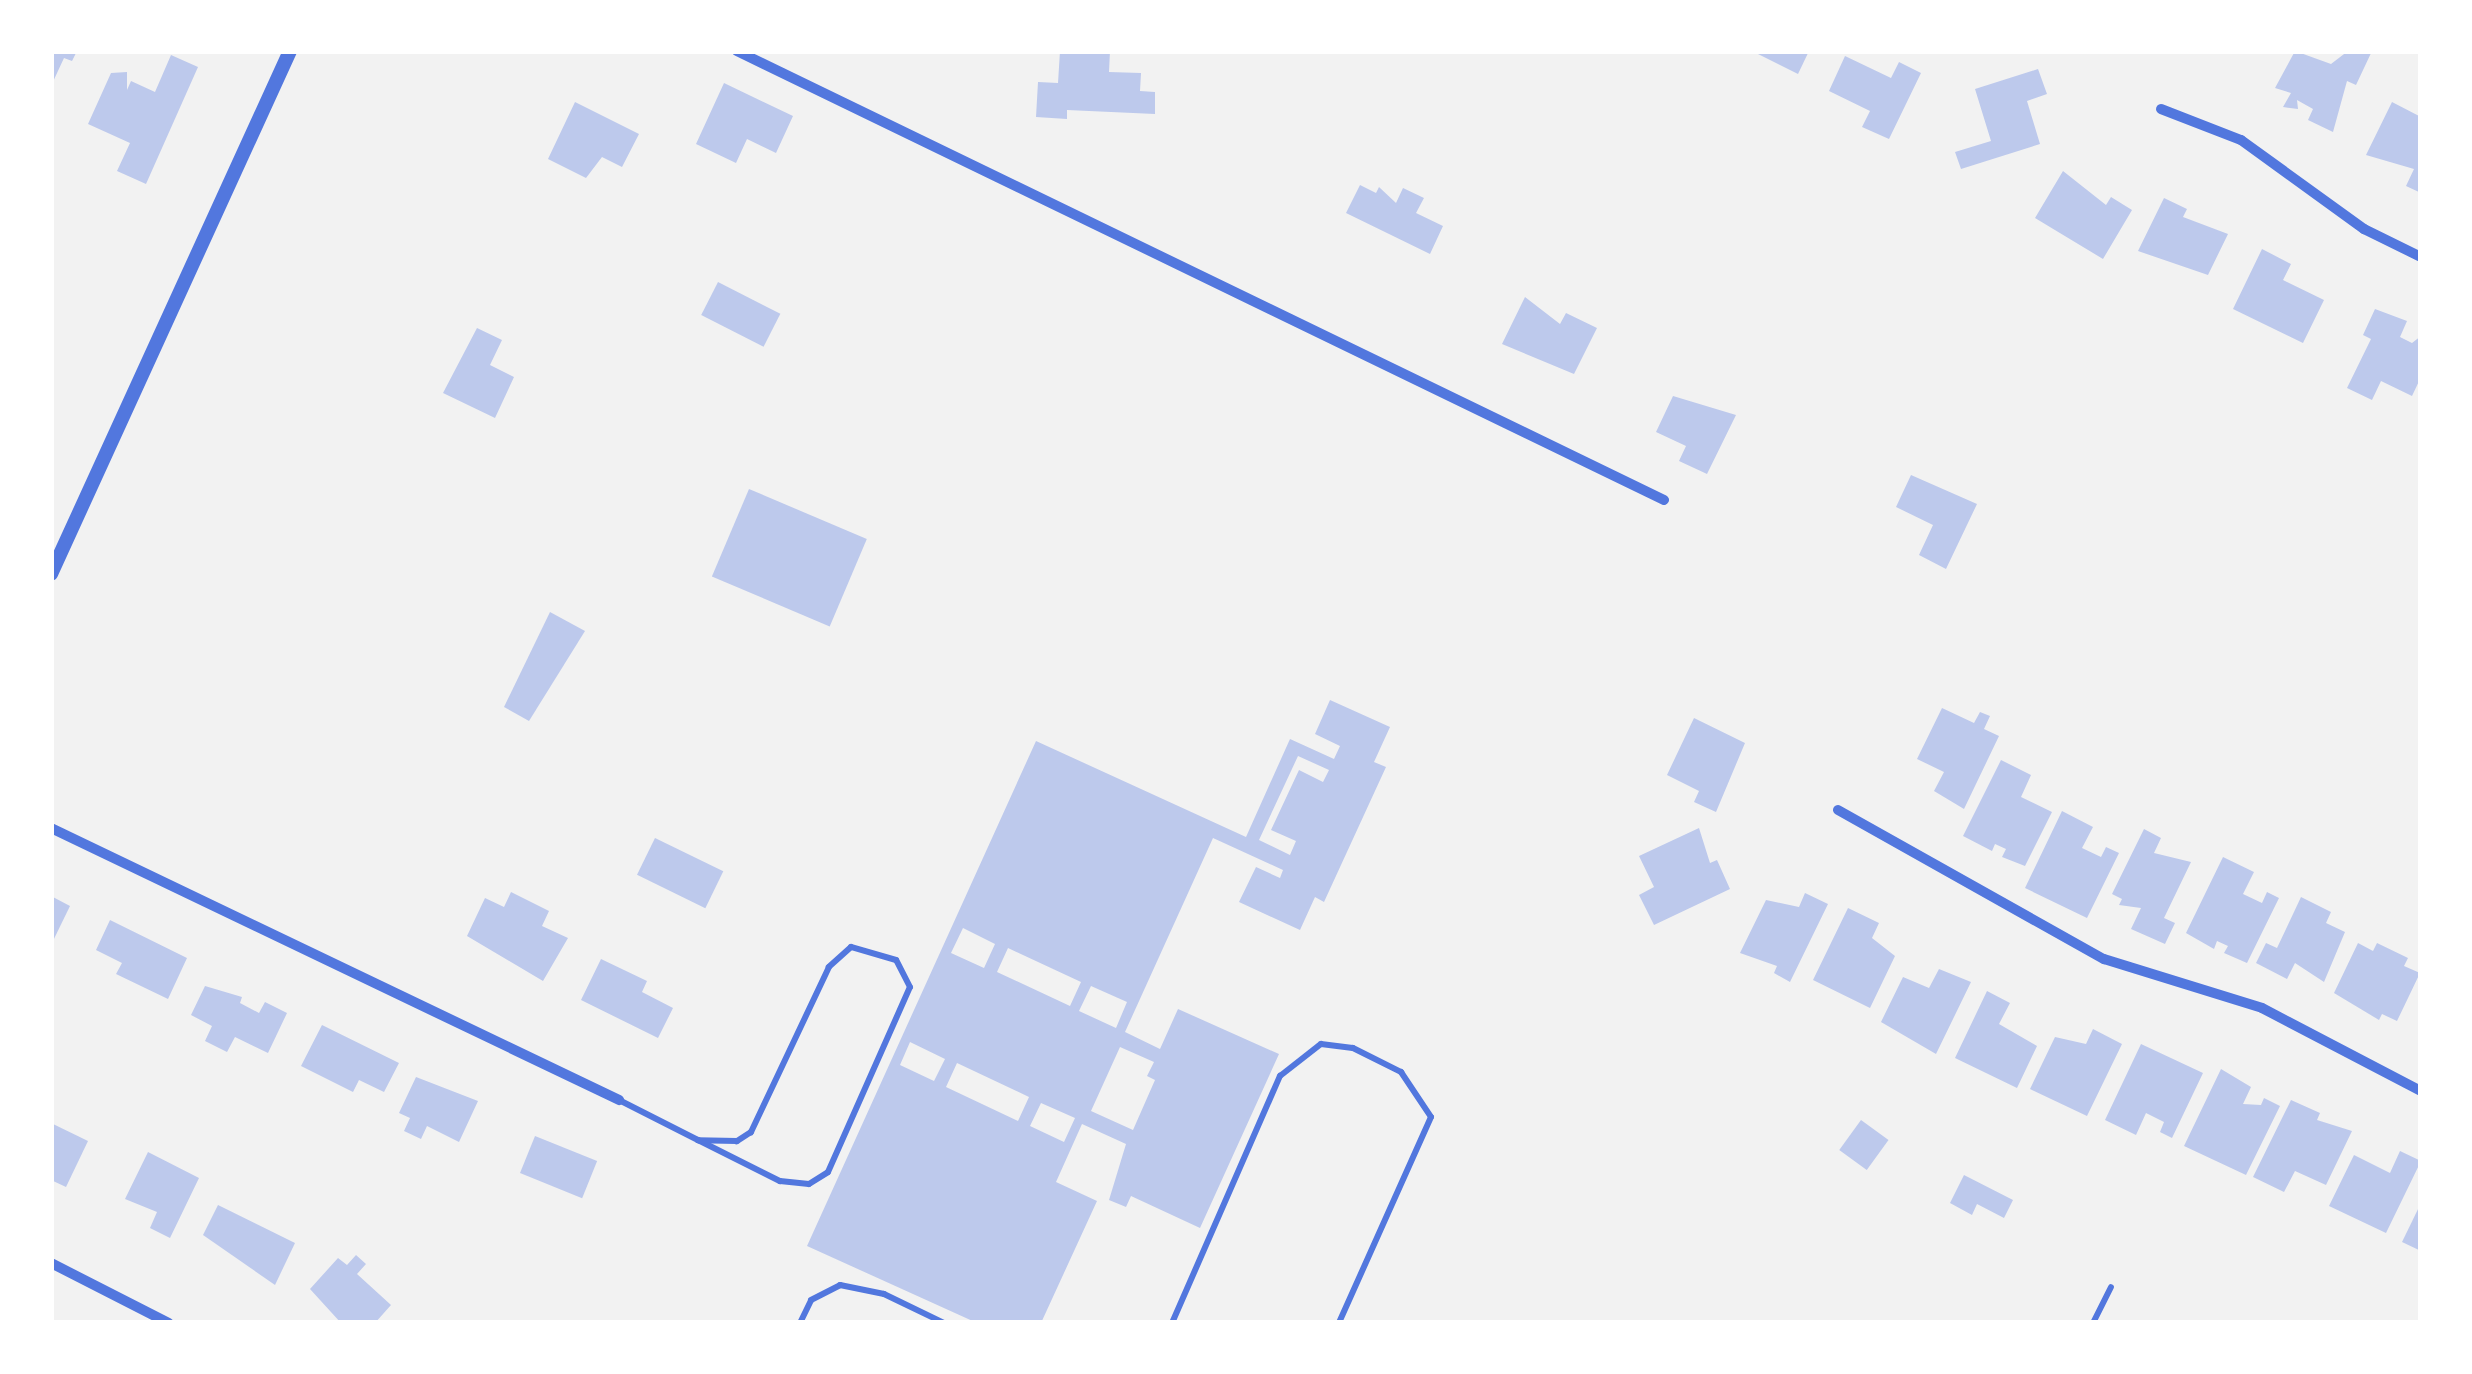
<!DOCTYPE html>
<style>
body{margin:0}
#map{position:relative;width:2472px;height:1374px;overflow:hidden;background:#f2f2f2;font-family:"IBM Plex Sans",sans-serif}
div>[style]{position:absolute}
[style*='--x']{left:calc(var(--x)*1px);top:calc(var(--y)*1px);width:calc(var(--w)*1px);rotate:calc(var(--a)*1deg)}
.building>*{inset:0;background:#bdc9ec;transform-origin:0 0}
.service>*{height:6px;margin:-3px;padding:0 3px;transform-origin:3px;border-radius:3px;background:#5277de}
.minor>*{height:10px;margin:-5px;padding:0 5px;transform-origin:5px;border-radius:5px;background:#5277de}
.tertiary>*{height:14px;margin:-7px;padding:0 7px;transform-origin:7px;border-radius:7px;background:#5277de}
span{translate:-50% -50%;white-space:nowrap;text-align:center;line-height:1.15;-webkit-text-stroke:12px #fff;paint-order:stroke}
.frame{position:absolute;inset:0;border:54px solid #fff;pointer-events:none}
</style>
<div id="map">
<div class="building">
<div style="clip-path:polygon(51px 51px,77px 51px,72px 61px,64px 58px,51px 86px)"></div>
<div style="clip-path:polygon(1060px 51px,1110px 51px,1109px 72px,1141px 73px,1140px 91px,1155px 92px,1155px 114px,1067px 110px,1067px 119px,1036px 117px,1038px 82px,1058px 83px)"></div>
<div style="clip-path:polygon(1752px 51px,1809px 51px,1798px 74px)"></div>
<div style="clip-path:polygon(2295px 51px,2331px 64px,2348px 51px,2372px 51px,2356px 85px,2347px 81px,2333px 132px,2308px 120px,2313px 109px,2297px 100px,2298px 109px,2283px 107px,2291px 93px,2275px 88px)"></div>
<div style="clip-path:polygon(171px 55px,198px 67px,146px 184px,117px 171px,130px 143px,88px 124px,111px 73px,127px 72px,127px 90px,131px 81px,155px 92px)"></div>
<div style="clip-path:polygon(1845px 56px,1891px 78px,1899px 62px,1921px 73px,1889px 139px,1862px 127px,1870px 111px,1829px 91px)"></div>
<div style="clip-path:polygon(2038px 69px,2047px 94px,2027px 101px,2040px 144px,1961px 169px,1955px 152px,1991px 141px,1975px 89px)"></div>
<div style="clip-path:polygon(724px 83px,793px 116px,776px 153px,747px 139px,736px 163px,696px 144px)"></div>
<div style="clip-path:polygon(575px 102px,639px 134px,622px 167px,602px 157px,586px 178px,548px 159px)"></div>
<div style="clip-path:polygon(2392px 102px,2421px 117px,2421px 193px,2406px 186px,2414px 169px,2366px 155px)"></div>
<div style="clip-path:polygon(2063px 171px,2106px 205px,2111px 197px,2132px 210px,2103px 259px,2035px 218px)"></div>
<div style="clip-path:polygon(1360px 185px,1376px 193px,1379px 187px,1396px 203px,1403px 188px,1424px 198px,1416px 213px,1443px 226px,1430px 254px,1346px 213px)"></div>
<div style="clip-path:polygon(2164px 198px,2187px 209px,2183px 217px,2228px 234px,2208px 275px,2138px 251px)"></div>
<div style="clip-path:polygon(2262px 249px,2291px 264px,2283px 280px,2324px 300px,2303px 343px,2233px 309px)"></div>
<div style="left:718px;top:282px;width:70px;height:37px;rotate:27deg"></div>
<div style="clip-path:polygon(1525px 297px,1560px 324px,1566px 313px,1597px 328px,1574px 374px,1502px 344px)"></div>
<div style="clip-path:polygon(2375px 309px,2407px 321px,2400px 337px,2412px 343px,2421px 336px,2421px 377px,2412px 396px,2381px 381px,2372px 400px,2347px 388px,2371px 339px,2363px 335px)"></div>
<div style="clip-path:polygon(477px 328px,502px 340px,490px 365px,514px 377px,495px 418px,443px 393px)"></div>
<div style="clip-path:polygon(1673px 396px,1736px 415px,1707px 474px,1679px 461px,1686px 446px,1656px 432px)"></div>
<div style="clip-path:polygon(1911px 475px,1977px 504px,1946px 569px,1919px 555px,1933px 525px,1896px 507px)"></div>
<div style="left:749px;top:489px;width:128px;height:95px;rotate:23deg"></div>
<div style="clip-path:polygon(550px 612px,585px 631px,529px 721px,504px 707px)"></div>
<div style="clip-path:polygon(evenodd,1330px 700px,1390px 727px,1374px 762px,1386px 767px,1324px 902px,1315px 897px,1300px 930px,1239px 902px,1256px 867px,1280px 878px,1283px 870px,1213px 838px,1125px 1032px,1160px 1049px,1178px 1009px,1279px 1054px,1200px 1228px,1131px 1196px,1126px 1207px,1109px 1200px,1126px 1144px,1082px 1124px,1056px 1182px,1097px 1201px,1041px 1323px,977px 1323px,807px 1246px,1036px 741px,1246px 837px,1290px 739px,1334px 759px,1340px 746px,1315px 734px,1330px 700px,1298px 756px,1329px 770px,1323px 782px,1299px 770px,1271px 830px,1296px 841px,1290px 855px,1259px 840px,1298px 756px,1330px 700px,963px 928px,995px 944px,984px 968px,951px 953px,963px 928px,1330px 700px,1008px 948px,1081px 982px,1070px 1006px,997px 972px,1008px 948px,1330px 700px,1091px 986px,1127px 1002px,1116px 1028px,1079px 1011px,1091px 986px,1330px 700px,910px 1042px,945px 1059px,934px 1081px,900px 1065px,910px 1042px,1330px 700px,1120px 1047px,1154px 1062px,1147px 1076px,1155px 1080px,1133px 1130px,1091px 1111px,1120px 1047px,1330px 700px,957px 1063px,1029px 1097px,1018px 1121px,946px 1087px,957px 1063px,1330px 700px,1041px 1103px,1075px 1118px,1064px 1142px,1030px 1126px,1041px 1103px)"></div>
<div style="clip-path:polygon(1942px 708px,1974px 723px,1980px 712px,1990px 716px,1984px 729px,1999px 736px,1964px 809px,1934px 791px,1944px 772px,1917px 759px)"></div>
<div style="clip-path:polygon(1694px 718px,1745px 743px,1716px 812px,1694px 802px,1699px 791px,1667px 775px)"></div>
<div style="clip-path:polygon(2001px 760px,2031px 775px,2021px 797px,2052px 812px,2025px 866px,2002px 857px,2006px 849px,1995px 844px,1992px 851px,1963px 836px)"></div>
<div style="clip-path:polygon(2062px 811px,2093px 827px,2082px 848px,2101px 857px,2106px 847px,2119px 853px,2087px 918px,2025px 888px)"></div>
<div style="clip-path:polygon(1699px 828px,1710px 863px,1717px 860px,1730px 889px,1654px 925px,1639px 895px,1654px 887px,1639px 856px)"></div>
<div style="clip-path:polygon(2144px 829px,2161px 838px,2154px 853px,2191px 862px,2164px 918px,2175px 923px,2165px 944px,2131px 929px,2141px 908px,2119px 905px,2122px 899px,2112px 894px)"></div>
<div style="left:655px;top:838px;width:76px;height:41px;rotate:26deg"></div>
<div style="clip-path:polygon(2223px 857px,2254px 872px,2243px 894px,2262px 903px,2267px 892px,2279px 898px,2247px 963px,2224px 953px,2228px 946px,2217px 941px,2214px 949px,2186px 933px)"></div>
<div style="clip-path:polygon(511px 892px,549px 911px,542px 926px,568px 938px,543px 981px,467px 936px,485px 898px,504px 907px)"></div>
<div style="clip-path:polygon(1805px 893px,1828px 904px,1790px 982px,1774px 973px,1777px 966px,1740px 953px,1766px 900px,1799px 907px)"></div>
<div style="clip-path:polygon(51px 896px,70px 906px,51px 945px)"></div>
<div style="clip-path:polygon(2301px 897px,2331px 912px,2326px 923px,2345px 932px,2324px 982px,2295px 963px,2287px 979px,2256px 963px,2266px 943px,2277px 948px)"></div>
<div style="clip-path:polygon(1848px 908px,1879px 923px,1872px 938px,1895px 956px,1870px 1008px,1813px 980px)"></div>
<div style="clip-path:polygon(110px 920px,187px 958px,168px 999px,116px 974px,122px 963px,96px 950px)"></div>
<div style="clip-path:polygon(2358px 943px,2373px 951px,2377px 943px,2408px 958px,2404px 966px,2420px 973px,2397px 1021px,2382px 1014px,2379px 1020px,2334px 993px)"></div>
<div style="clip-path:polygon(601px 959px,647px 981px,642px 992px,673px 1008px,658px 1038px,581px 1000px)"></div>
<div style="clip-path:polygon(1939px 969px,1971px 982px,1936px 1054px,1881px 1022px,1903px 977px,1929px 988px)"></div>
<div style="clip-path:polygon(205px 986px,242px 997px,240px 1003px,259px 1013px,265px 1002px,287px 1013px,268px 1053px,235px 1037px,227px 1052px,205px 1041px,212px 1026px,191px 1015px)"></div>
<div style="clip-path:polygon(1987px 991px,2010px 1003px,1999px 1024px,2037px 1046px,2017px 1088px,1955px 1058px)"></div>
<div style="clip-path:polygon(322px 1025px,399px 1063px,384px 1092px,359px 1080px,353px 1092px,301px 1066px)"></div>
<div style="clip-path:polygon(2093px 1029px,2122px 1044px,2087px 1116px,2030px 1089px,2055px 1037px,2086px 1044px)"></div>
<div style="clip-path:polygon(2141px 1044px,2203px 1073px,2172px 1138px,2160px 1132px,2164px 1122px,2146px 1113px,2136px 1135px,2105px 1120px)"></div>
<div style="clip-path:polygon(2221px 1069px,2251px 1087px,2243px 1104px,2261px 1105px,2264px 1098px,2280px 1106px,2246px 1175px,2184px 1146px)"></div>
<div style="clip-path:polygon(416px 1077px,478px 1101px,459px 1142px,427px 1126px,421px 1139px,404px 1131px,410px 1118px,399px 1113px)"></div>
<div style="clip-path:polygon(2291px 1100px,2320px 1113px,2317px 1120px,2352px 1131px,2326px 1185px,2295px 1171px,2284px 1192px,2253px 1177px)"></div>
<div style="left:1861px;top:1120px;width:34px;height:37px;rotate:36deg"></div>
<div style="clip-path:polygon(51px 1123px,88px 1141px,66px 1187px,51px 1180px)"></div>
<div style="left:535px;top:1136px;width:67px;height:40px;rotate:22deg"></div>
<div style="clip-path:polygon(2400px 1151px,2421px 1161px,2386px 1233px,2329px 1206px,2354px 1155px,2390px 1173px)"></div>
<div style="clip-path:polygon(148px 1152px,199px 1178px,170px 1238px,150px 1228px,157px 1212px,125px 1199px)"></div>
<div style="clip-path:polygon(1964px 1175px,2013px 1200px,2004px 1218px,1977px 1204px,1972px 1215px,1950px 1203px)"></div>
<div style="clip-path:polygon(2421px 1203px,2421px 1251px,2402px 1242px)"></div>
<div style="clip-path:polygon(218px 1205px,295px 1243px,275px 1285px,203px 1235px)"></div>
<div style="clip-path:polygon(356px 1255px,366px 1264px,357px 1274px,391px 1305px,375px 1323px,341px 1323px,310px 1289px,338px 1258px,347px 1265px)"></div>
</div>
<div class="service">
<div style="--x:619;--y:1100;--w:89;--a:26.9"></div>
<div style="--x:698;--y:1140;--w:92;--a:26.6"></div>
<div style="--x:780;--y:1181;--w:29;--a:6"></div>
<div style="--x:809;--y:1184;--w:22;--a:-32"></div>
<div style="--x:828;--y:1172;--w:202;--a:-66.1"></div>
<div style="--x:910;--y:987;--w:30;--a:-117"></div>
<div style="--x:896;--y:960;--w:47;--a:-163.9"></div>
<div style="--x:851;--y:947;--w:30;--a:138"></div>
<div style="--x:829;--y:967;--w:183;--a:115.3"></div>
<div style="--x:751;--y:1132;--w:17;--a:147"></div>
<div style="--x:737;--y:1141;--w:39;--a:-179"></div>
<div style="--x:800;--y:1323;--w:25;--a:-64"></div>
<div style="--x:811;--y:1300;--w:33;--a:-27"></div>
<div style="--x:840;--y:1285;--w:45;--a:11.6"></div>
<div style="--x:884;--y:1294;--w:67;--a:25.8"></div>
<div style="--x:1172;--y:1323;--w:270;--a:-66.4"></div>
<div style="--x:1280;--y:1076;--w:52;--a:-38"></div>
<div style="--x:1321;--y:1044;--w:32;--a:7"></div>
<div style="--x:1353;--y:1048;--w:54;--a:26.6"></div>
<div style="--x:1401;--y:1072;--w:54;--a:56.3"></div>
<div style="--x:1431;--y:1117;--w:226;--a:114.1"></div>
<div style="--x:2093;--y:1323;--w:40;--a:-63.4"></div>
</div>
<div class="minor">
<div style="--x:737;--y:51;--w:1030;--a:25.84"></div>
<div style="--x:2161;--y:109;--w:86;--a:21.2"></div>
<div style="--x:2241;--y:140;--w:152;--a:35.9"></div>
<div style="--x:2364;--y:229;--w:64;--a:26.2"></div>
<div style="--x:1838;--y:810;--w:305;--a:29.3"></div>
<div style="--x:2104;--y:959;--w:165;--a:17.2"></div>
<div style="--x:2262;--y:1008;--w:179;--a:27.6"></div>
<div style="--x:51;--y:828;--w:630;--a:25.59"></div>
<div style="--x:51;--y:1263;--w:132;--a:27"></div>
</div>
<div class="tertiary">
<div style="--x:51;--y:574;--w:575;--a:-65.44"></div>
</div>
<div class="frame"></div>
</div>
